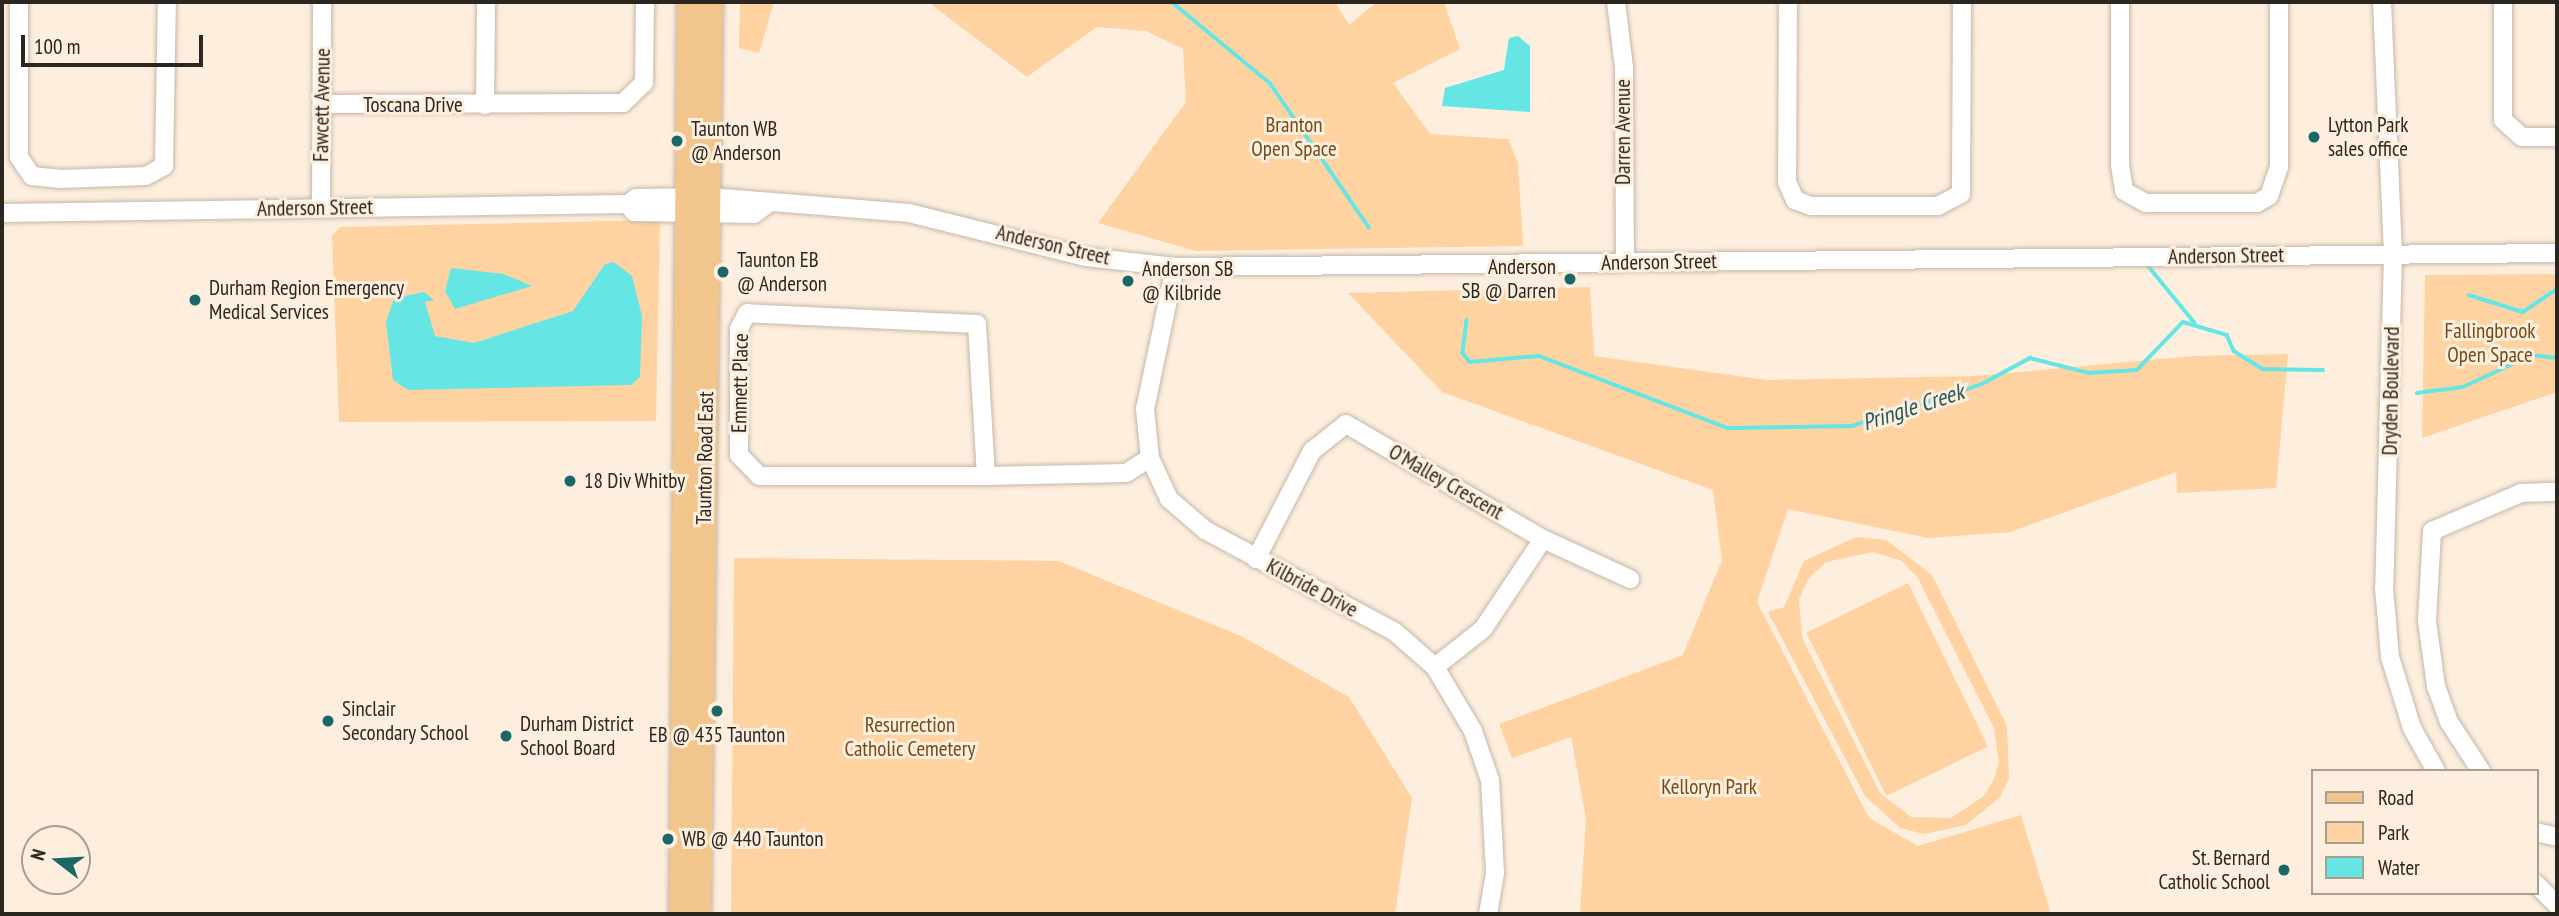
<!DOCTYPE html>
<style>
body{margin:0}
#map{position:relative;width:2559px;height:916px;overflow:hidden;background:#fdeede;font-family:"PT Sans Narrow",sans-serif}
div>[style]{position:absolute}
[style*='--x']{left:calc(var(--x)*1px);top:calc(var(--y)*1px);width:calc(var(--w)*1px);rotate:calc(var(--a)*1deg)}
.green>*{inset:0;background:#ffd3a1;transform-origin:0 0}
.water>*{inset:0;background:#65e6e4}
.stream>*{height:3.5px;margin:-1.75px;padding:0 1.75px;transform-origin:1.75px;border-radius:1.75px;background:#65e6e4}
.roads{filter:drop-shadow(0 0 2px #c5b7a8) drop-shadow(0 0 2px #c5b7a8)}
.minor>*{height:18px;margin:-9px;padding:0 9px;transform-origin:9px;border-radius:9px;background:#fff}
.major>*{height:23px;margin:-11.5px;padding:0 11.5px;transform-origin:11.5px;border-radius:11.5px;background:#f1c58c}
.dots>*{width:19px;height:19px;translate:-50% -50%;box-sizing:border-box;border:4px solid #fdeede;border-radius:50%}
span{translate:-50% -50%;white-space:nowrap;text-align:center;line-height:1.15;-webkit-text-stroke:6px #fdeede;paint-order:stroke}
.street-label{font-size:21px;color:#2c2620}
.park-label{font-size:21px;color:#734b15}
.poi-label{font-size:21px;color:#2c2620}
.left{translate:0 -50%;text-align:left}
.right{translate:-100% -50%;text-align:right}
.water-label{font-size:23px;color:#245b5a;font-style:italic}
.frame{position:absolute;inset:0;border:4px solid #2c2620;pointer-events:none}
.legend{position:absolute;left:2311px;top:769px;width:228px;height:126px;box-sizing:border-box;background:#fdeede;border:2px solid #a99e92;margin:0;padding:9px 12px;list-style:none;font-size:21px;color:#2c2620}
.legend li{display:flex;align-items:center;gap:14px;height:35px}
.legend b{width:35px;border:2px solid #a99e92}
.north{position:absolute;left:21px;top:825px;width:70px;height:70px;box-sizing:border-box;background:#fdeede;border:2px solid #a99e92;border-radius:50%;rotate:287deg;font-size:19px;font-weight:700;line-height:28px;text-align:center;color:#2c2620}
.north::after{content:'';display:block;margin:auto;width:24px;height:32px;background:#196766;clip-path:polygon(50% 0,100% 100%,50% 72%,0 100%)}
.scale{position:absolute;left:21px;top:35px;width:182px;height:32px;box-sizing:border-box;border:4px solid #2c2620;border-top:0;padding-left:9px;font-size:21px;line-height:24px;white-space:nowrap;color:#2c2620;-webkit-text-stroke:5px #fdeede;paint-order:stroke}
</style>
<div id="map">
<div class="green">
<div style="clip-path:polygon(740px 2px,774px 2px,759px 53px,739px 48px)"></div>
<div style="clip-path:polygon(928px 2px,1335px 2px,1349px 25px,1377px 2px,1444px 2px,1460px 49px,1393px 83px,1430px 134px,1508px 139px,1518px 163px,1523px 246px,1196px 251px,1098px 223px,1186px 102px,1183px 49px,1146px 31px,1097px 27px,1027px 77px)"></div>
<div style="clip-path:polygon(660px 220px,656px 421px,339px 422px,332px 236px,340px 227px)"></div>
<div style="clip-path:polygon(2557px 274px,2557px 392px,2422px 438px,2425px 275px)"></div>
<div style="clip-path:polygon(1590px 287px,1594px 356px,1767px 380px,1976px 376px,2193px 356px,2288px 354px,2276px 488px,2177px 493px,2176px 472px,2010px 532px,1928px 538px,1788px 509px,1757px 602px,1869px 818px,1918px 846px,2021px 815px,2051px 914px,1580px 914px,1586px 818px,1571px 737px,1512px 758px,1499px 724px,1683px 655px,1722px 560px,1713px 490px,1442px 392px,1348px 293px)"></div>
<div style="clip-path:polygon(evenodd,1856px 537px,1886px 540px,1932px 575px,2007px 726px,2009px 778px,2000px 797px,1966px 825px,1924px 834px,1900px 828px,1865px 796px,1768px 612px,1784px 607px,1804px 561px,1856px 537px,1873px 552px,1902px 561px,1918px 578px,1994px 728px,1999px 763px,1994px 779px,1984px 796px,1951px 818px,1911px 817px,1880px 793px,1802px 638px,1799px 599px,1809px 578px,1826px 562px,1873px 552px)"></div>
<div style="clip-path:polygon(734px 558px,1059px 561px,1243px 637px,1349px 697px,1412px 798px,1395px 914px,731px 914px)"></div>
<div style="left:1908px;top:583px;width:182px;height:113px;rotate:64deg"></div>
</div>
<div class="water">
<div style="clip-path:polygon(1518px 36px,1530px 46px,1530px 112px,1442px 106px,1445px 88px,1504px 70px,1509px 38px)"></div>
<div style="clip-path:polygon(614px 262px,632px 276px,642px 316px,640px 377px,631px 385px,408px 390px,393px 380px,386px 322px,394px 298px,424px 292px,434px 300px,425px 302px,435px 336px,474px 343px,573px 311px,605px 264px)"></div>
<div style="clip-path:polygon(451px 268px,504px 274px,532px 286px,455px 309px,445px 291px)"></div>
</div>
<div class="stream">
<div style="--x:1172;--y:2;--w:127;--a:39.6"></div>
<div style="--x:1270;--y:83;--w:175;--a:55.5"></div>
<div style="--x:2146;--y:263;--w:77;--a:50.8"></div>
<div style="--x:2469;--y:295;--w:57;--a:17.5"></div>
<div style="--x:2523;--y:312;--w:41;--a:-34.1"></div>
<div style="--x:1467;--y:320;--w:33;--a:97"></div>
<div style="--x:1463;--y:353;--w:11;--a:52"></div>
<div style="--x:1470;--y:362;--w:69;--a:-5"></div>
<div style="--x:1539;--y:356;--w:202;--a:20.9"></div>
<div style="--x:1728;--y:428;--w:124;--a:-0.9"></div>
<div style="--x:1852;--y:426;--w:134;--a:-17.8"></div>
<div style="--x:1980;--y:385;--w:57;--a:-28.4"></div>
<div style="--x:2030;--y:358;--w:61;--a:14.3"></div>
<div style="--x:2089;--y:373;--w:48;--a:-3.6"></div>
<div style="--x:2137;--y:370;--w:66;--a:-46.2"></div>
<div style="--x:2183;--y:322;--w:46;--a:16.5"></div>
<div style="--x:2227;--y:335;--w:17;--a:66"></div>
<div style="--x:2234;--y:351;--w:34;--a:32"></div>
<div style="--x:2263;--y:369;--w:60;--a:1"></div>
<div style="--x:2417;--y:393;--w:46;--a:-7.4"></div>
<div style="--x:2463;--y:387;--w:76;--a:-24.9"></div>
<div style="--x:2532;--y:355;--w:25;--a:7"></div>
</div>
<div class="roads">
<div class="minor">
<div style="--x:19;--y:2;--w:155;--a:90"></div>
<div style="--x:19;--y:157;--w:23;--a:56"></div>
<div style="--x:32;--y:176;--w:27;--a:6"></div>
<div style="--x:59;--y:179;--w:87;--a:-2"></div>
<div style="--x:146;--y:176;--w:21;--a:-29"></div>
<div style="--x:164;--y:166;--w:164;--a:-89"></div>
<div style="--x:1616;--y:2;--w:65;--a:83"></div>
<div style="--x:1624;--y:67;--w:196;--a:89.7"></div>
<div style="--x:1788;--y:2;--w:180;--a:90.3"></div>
<div style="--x:1787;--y:182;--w:20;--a:66"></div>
<div style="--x:1795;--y:200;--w:17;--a:21"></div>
<div style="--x:1811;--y:206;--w:127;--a:0"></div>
<div style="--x:1938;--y:206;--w:26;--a:-28"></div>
<div style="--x:1961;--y:194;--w:192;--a:-89.7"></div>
<div style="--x:2120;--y:2;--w:163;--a:90"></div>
<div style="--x:2120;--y:165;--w:26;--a:81"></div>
<div style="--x:2124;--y:191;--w:25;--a:29"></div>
<div style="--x:2146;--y:203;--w:111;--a:0"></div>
<div style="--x:2257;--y:203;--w:14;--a:-30"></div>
<div style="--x:2269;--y:196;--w:31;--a:-71"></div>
<div style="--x:2279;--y:167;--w:165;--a:-90"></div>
<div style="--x:2382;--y:2;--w:252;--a:87.5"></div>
<div style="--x:2393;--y:254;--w:334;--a:91.5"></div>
<div style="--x:2384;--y:588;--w:69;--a:85"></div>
<div style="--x:2390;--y:657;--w:74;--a:72.8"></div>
<div style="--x:2412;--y:728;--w:49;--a:60.8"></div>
<div style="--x:2503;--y:2;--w:118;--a:90"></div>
<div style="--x:2503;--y:120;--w:25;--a:42"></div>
<div style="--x:2522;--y:137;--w:35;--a:0"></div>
<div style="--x:323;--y:104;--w:300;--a:-0.2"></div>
<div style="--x:623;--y:103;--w:29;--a:-44"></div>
<div style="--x:644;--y:83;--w:81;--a:-89.3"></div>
<div style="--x:485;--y:105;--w:103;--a:-89.4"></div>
<div style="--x:628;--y:204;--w:10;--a:53"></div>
<div style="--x:634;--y:212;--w:120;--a:1"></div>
<div style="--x:754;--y:214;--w:17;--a:-36"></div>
<div style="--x:321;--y:208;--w:206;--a:-89.7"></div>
<div style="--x:2;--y:213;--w:626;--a:-0.82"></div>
<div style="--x:628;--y:204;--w:10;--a:-37"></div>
<div style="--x:636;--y:198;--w:74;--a:-0.8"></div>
<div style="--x:710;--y:197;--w:200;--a:4.6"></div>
<div style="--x:909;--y:213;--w:182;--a:14"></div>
<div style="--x:1086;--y:257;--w:90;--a:6.4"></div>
<div style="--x:1175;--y:267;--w:1382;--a:-0.58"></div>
<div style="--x:1175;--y:267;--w:145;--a:101.9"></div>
<div style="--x:1145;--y:409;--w:49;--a:84.2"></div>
<div style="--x:1150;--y:458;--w:45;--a:65.1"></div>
<div style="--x:1169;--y:499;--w:48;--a:40.7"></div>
<div style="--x:1205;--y:530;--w:216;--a:28.2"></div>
<div style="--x:1395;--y:632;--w:53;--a:41.2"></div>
<div style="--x:1435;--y:667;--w:74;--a:59.3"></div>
<div style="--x:1473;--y:731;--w:52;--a:70.9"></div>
<div style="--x:1490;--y:780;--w:93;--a:86.9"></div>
<div style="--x:1495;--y:873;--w:42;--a:99.7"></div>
<div style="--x:986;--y:476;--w:152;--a:-93.4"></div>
<div style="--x:977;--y:324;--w:230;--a:-177.3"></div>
<div style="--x:747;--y:313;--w:18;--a:117"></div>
<div style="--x:739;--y:329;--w:126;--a:90"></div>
<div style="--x:739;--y:455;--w:29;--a:46"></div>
<div style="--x:759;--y:476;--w:227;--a:0"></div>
<div style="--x:986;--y:476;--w:140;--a:-1.2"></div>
<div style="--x:1126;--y:473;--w:28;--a:-32"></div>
<div style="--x:1256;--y:559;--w:122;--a:-62.6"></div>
<div style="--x:1312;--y:451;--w:43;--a:-38.5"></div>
<div style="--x:1346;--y:424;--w:228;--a:30.3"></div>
<div style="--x:1543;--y:539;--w:96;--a:24.7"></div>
<div style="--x:1435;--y:667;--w:61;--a:-38.4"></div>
<div style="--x:1483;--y:629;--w:108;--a:-56.3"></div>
<div style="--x:2481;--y:771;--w:59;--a:-123.1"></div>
<div style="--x:2449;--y:722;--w:38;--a:-110"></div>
<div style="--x:2436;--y:686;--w:66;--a:-97.9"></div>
<div style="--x:2427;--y:621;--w:90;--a:-86.8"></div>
<div style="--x:2432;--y:531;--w:97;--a:-23.1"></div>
<div style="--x:2521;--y:493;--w:36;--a:-2"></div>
<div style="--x:2536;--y:832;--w:22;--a:13"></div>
<div style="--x:2536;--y:884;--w:30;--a:45"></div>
</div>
<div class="major">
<div style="--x:680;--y:914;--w:912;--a:-89.5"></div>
<div style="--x:699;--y:914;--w:912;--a:-89.25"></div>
</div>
</div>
<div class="dots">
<div style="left:2314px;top:137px;background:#196766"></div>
<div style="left:677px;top:141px;background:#196766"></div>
<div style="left:723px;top:272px;background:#196766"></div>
<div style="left:1570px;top:279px;background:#196766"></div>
<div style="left:1128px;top:281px;background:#196766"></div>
<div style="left:195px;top:300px;background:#196766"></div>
<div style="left:570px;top:481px;background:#196766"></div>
<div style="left:717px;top:711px;background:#196766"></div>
<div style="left:328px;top:721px;background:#196766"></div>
<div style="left:506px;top:736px;background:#196766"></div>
<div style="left:668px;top:839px;background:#196766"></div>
<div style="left:2284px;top:870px;background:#196766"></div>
</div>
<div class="street-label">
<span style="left:322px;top:105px;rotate:-89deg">Fawcett Avenue</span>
<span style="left:413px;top:105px">Toscana Drive</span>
<span style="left:1623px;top:132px;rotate:-90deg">Darren Avenue</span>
<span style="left:315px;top:208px;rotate:-1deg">Anderson Street</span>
<span style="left:1053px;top:245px;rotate:13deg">Anderson Street</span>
<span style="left:2226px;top:256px;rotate:-1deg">Anderson Street</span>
<span style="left:1659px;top:262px;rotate:-1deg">Anderson Street</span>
<span style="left:740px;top:383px;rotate:-89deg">Emmett Place</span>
<span style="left:2391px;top:391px;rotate:-89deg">Dryden Boulevard</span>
<span style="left:705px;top:458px;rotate:-89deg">Taunton Road East</span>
<span style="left:1446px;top:482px;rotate:30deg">O'Malley Crescent</span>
<span style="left:1312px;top:588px;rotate:28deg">Kilbride Drive</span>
</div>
<div class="park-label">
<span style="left:1294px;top:137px">Branton<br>Open Space</span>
<span style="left:2490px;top:343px">Fallingbrook<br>Open Space</span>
<span style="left:910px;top:737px">Resurrection<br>Catholic Cemetery</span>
<span style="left:1709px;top:787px">Kelloryn Park</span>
</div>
<div class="poi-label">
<span class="left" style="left:2328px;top:137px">Lytton Park<br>sales office</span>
<span class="left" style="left:691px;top:141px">Taunton WB<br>@ Anderson</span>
<span class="left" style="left:737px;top:272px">Taunton EB<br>@ Anderson</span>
<span class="right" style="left:1556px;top:279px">Anderson<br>SB @ Darren</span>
<span class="left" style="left:1142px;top:281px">Anderson SB<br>@ Kilbride</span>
<span class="left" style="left:209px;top:300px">Durham Region Emergency<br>Medical Services</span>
<span class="left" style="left:584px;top:481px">18 Div Whitby</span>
<span class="left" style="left:342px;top:721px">Sinclair<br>Secondary School</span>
<span class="left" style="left:520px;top:736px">Durham District<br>School Board</span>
<span style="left:717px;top:735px">EB @ 435 Taunton</span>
<span class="left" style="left:682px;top:839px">WB @ 440 Taunton</span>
<span class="right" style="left:2270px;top:870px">St. Bernard<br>Catholic School</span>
</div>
<div class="water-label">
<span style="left:1913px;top:407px;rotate:-18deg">Pringle Creek</span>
</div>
<div class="frame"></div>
<ul class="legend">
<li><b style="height:9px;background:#f1c58c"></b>Road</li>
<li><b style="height:19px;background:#ffd3a1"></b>Park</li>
<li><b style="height:19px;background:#65e6e4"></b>Water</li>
</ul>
<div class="north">N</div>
<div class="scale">100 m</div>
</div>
